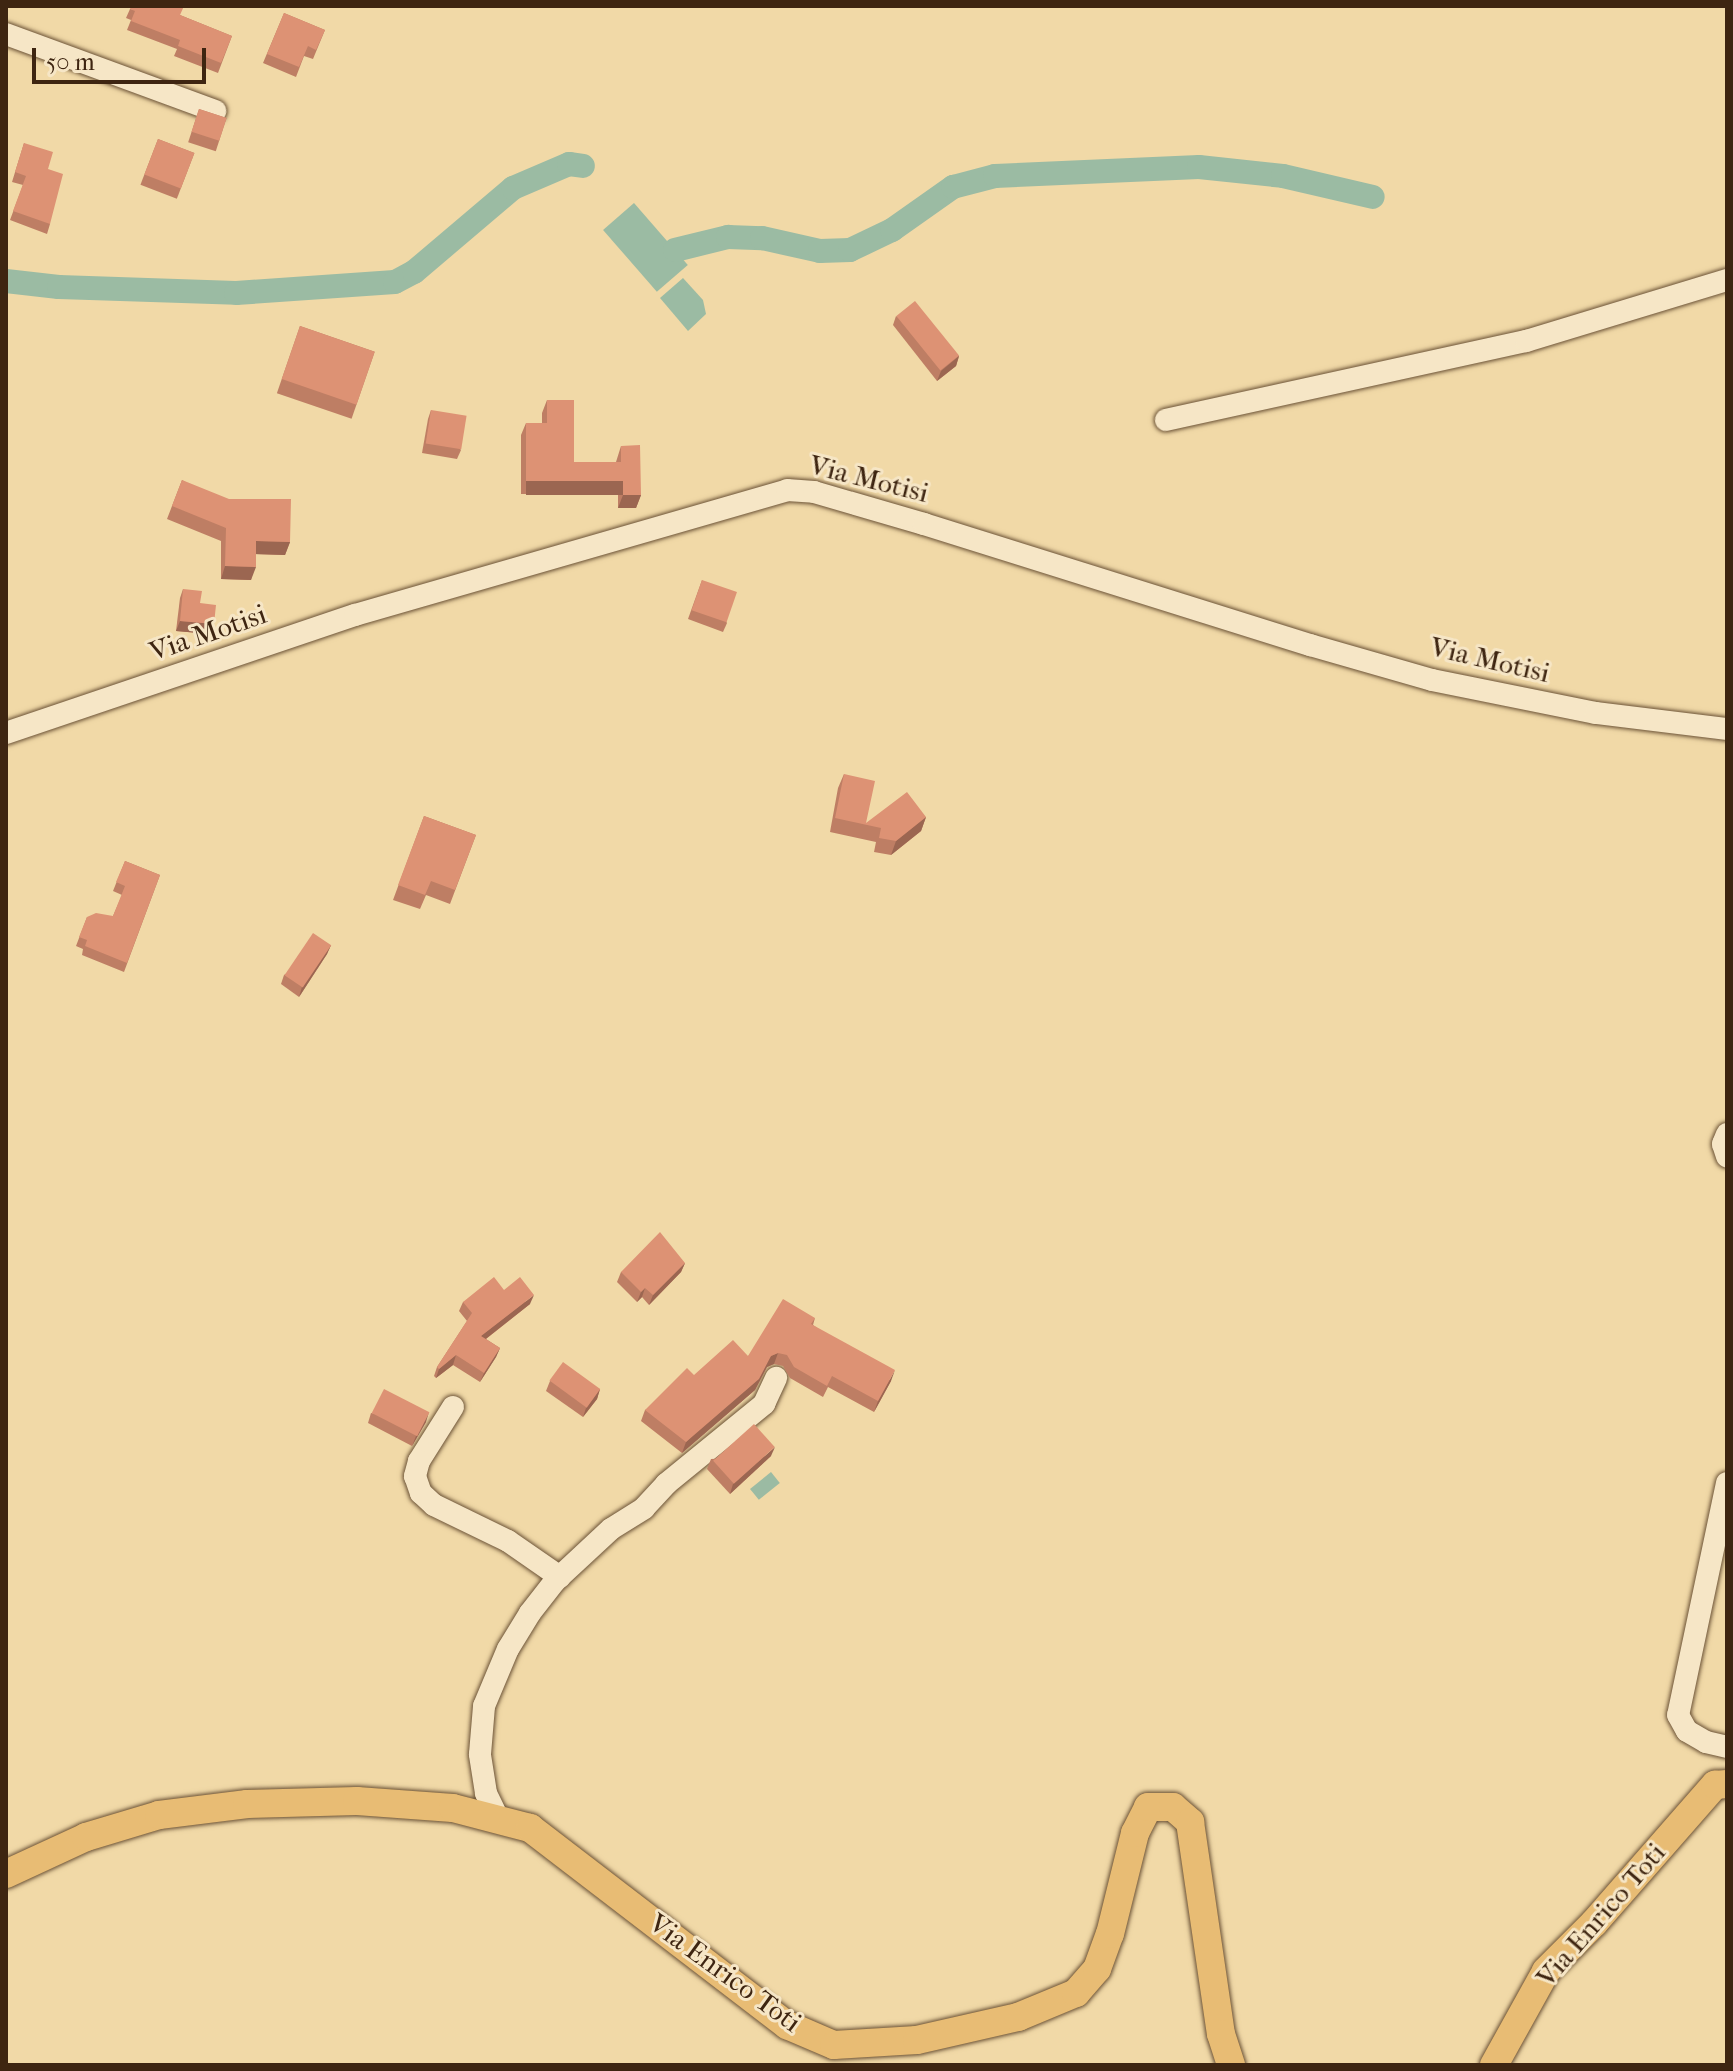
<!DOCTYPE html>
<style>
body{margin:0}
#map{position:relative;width:1733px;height:2071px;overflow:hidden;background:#f1d9a7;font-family:"IM FELL French Canon",serif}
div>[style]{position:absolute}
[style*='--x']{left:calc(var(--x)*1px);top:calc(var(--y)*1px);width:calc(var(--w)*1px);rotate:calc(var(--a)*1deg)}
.water>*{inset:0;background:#9bbba3;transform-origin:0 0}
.canal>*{height:24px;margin:-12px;padding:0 12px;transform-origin:12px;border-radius:12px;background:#9bbba3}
.roads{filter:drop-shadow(0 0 2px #6b5236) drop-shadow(0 0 2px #6b5236)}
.minor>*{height:22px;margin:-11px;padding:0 11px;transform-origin:11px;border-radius:11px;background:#f6e6c6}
.major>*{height:28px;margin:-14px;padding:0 14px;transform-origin:14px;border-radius:14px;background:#e8bc74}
.wall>*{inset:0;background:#be7e64;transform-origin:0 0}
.shaded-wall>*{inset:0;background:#9b6651;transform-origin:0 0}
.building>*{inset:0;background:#dd9274;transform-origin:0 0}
span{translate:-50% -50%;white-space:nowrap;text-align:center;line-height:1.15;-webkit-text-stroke:6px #f6e6c6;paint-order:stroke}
.street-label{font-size:28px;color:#3e2511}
.frame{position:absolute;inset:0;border:8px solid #3e2511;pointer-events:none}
.scale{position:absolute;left:32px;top:48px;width:174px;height:36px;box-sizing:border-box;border:4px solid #3e2511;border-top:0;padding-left:10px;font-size:24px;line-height:28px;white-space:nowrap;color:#3e2511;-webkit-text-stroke:6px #f6e6c6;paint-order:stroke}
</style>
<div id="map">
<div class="water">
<div style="left:634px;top:203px;width:82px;height:41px;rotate:49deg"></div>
<div style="clip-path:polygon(683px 278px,703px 300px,706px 314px,688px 331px,660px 298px)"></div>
<div style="left:771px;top:1472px;width:14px;height:27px;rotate:51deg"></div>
</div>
<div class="canal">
<div style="--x:675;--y:250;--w:55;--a:-13.8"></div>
<div style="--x:728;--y:237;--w:34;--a:2"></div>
<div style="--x:762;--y:238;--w:59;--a:12.6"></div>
<div style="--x:820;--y:251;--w:30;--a:-2"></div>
<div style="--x:850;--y:250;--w:47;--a:-25.5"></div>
<div style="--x:892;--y:230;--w:75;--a:-35.2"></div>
<div style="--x:953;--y:187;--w:43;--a:-14.7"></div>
<div style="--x:995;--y:176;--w:204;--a:-2.5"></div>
<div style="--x:1199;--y:167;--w:84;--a:6.1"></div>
<div style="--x:1283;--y:176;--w:92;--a:13.1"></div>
<div style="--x:6;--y:281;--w:53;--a:6.5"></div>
<div style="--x:59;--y:287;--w:177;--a:1.9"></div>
<div style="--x:236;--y:293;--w:159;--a:-4"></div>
<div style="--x:395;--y:282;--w:21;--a:-28"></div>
<div style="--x:414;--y:272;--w:130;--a:-40.3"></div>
<div style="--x:513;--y:188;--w:61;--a:-23.2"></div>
<div style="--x:569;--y:164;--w:14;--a:8"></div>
</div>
<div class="roads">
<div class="minor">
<div style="--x:6;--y:34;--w:223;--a:20.2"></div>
<div style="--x:1166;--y:420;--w:369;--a:-12.4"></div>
<div style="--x:1526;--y:341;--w:210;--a:-16.9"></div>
<div style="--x:6;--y:733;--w:368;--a:-18.7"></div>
<div style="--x:355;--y:615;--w:450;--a:-16.1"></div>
<div style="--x:787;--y:490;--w:27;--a:4"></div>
<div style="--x:814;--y:492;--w:115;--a:16.2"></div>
<div style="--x:924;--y:524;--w:405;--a:17.4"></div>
<div style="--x:1310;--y:645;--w:127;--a:16"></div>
<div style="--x:1432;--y:680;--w:167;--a:11.4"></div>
<div style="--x:1596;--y:713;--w:132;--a:7"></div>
<div style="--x:1727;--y:1134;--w:11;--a:112"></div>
<div style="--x:1723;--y:1144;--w:13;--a:72"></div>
<div style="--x:453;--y:1407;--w:64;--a:122.2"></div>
<div style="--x:419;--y:1461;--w:16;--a:105"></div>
<div style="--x:415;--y:1476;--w:18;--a:71"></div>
<div style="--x:421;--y:1493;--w:18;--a:43"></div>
<div style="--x:434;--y:1505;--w:82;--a:25.9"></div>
<div style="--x:508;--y:1541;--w:63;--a:34.7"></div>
<div style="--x:1727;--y:1483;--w:237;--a:101.9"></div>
<div style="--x:1678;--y:1715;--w:18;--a:61"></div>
<div style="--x:1687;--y:1731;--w:22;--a:30"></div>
<div style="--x:1706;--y:1742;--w:22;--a:13"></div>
<div style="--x:499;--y:1820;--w:30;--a:-116"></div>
<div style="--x:486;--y:1793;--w:39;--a:-99"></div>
<div style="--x:480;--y:1754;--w:48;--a:-85.2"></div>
<div style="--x:484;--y:1706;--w:62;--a:-67.2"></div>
<div style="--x:508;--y:1649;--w:42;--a:-58.6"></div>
<div style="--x:530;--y:1613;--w:39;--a:-52"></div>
<div style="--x:554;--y:1582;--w:78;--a:-42.9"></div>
<div style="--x:611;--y:1529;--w:39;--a:-32"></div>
<div style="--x:644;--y:1508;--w:33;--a:-47"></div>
<div style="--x:666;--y:1484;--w:127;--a:-39.2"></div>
<div style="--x:764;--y:1404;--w:29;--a:-65"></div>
</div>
<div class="major">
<div style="--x:6;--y:1874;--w:88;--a:-24.8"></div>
<div style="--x:86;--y:1837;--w:76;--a:-16.8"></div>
<div style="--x:159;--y:1815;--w:89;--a:-7.1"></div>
<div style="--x:247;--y:1804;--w:110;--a:-1.6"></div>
<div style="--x:357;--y:1801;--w:96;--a:4.2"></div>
<div style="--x:453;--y:1808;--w:80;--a:14.6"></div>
<div style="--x:530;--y:1828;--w:324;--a:37.5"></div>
<div style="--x:787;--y:2025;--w:51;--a:23.1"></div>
<div style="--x:834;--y:2045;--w:83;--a:-3.4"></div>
<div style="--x:917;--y:2040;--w:104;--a:-12.8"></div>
<div style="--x:1018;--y:2017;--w:63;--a:-22.5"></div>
<div style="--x:1076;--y:1993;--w:32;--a:-49"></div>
<div style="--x:1097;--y:1969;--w:37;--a:-70"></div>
<div style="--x:1110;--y:1934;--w:104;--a:-76.1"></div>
<div style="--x:1135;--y:1833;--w:29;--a:-63"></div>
<div style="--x:1148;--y:1807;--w:25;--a:0"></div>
<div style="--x:1173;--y:1807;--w:23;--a:41"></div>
<div style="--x:1190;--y:1822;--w:214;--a:81.7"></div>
<div style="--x:1221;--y:2034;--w:33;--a:72"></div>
<div style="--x:1494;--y:2065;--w:107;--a:-61"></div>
<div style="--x:1546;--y:1971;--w:68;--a:-45"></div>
<div style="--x:1594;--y:1923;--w:184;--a:-48.8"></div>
<div style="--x:1715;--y:1785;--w:12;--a:-5"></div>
</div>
</div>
<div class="wall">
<div style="clip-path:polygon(130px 9px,180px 15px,232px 36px,218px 73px,174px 56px,177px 49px,127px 30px,131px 20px,126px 18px)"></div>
<div style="clip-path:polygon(284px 13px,325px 30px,313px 59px,304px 56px,296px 77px,263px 63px)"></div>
<div style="left:199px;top:109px;width:29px;height:35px;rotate:18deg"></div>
<div style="left:158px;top:139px;width:39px;height:49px;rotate:21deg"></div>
<div style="clip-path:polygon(24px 143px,48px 169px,50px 224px,47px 234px,10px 220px,23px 185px,12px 182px)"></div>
<div style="clip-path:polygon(896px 316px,959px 356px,956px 366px,937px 381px,893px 325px)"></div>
<div style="left:300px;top:326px;width:79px;height:71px;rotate:19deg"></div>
<div style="clip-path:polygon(547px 400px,574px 462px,616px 462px,621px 446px,641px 495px,636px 508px,618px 508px,618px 494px,521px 494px,521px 435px,526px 423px,542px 423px,542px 413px)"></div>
<div style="clip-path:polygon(431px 410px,461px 450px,457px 459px,422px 453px,428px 419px)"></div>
<div style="clip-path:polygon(182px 480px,290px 542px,285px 555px,256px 554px,251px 580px,221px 579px,221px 541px,167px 519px)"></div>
<div style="clip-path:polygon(702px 580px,727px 623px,723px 632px,688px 619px)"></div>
<div style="clip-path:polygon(183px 589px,200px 603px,210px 634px,176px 631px,180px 598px)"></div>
<div style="clip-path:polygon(844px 774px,866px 823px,926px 817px,921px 831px,891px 855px,874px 852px,876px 842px,830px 832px,838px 788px)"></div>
<div style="clip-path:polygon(424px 816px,476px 835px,450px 904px,426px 895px,420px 909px,393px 900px)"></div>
<div style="clip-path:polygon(125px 861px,160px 875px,124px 972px,82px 955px,83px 949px,76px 946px,87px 917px,113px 916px,122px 895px,113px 891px)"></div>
<div style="clip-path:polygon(331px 945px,327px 954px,299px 997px,281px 984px,284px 975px)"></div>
<div style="clip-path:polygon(685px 1263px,681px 1272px,649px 1305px,642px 1297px,637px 1302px,617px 1282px,621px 1272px)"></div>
<div style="clip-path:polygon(504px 1290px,530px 1304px,486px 1339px,500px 1348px,496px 1357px,480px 1382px,453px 1365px,436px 1378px,434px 1376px,437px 1367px,467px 1321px,459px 1311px,463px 1302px)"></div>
<div style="clip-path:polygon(815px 1318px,813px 1325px,891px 1381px,874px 1412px,828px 1387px,823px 1397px,790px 1378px,783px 1366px,774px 1364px,767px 1367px,755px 1390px,682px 1453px,641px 1421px,645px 1410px,748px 1356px)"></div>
<div style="clip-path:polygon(550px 1381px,600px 1389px,597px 1399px,583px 1417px,546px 1391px)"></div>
<div style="clip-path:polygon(371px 1413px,426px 1422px,412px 1446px,368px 1423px)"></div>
<div style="clip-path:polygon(771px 1456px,730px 1494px,707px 1469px,711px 1459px)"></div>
</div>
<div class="shaded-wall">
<div style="clip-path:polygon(959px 356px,956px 366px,937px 381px,941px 371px)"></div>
<div style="left:526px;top:481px;width:97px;height:14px"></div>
<div style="clip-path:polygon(623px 495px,641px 495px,636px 508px,618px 508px)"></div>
<div style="clip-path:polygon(256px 541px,290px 542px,285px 555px,252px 554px)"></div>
<div style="clip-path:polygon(225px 566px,256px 567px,251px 580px,221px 579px)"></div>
<div style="clip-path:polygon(180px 621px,214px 624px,210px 634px,176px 631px)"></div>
<div style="clip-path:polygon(926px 817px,921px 831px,891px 855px,896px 841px)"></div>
<div style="clip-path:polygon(331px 945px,327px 954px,299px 997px,302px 987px)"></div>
<div style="clip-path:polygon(685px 1263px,681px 1272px,649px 1305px,653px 1295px)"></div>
<div style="clip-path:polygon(645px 1288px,642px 1297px,637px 1302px,641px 1292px)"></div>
<div style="clip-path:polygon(534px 1295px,530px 1304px,478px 1345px,481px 1336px)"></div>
<div style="clip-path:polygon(500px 1348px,496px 1357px,480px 1382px,484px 1373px)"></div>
<div style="clip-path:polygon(778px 1353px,774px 1364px,767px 1367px,755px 1390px,682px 1453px,686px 1442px,771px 1356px)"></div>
<div style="clip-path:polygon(456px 1355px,453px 1365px,436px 1378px,439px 1369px)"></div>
<div style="clip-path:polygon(895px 1370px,891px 1381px,874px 1412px,878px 1401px)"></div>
<div style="clip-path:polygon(600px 1389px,597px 1399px,583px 1417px,586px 1408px)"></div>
<div style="clip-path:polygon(429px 1412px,426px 1422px,412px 1446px,416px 1436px)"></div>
<div style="clip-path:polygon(775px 1447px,771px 1456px,730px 1494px,733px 1484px)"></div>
</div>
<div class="building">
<div style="clip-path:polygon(131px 6px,184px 6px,180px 15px,232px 36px,221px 63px,178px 46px,180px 40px,131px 21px,135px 11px,130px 9px)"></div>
<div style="clip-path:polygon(284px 13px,325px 30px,316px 50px,308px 46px,299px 67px,267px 54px)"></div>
<div style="left:199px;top:109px;width:29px;height:24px;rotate:18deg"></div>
<div style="left:158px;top:139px;width:39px;height:38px;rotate:21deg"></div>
<div style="clip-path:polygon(24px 143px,53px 152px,48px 169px,63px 174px,50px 224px,13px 211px,26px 176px,15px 172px)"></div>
<div style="left:915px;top:301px;width:70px;height:24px;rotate:51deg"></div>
<div style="left:300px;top:326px;width:79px;height:56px;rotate:19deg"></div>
<div style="clip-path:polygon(547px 400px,574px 400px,574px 462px,621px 462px,621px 446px,640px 445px,641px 495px,623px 495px,623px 481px,526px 481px,526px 423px,547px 423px)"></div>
<div style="left:431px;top:410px;width:36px;height:34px;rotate:9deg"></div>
<div style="clip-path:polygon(182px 480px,229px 499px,291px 499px,290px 542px,256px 541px,256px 567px,225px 566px,226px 528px,172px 506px)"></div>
<div style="left:702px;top:580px;width:37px;height:32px;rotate:19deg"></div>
<div style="clip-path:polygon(183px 589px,202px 591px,200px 603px,216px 605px,214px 624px,180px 621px)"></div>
<div style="clip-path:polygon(844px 774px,875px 781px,866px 823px,907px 792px,926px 817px,896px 841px,879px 838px,881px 828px,835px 818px)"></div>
<div style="clip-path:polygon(424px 816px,476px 835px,455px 890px,431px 881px,425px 895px,398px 885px)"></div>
<div style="clip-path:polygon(125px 861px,160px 875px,127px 963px,85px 946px,87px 940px,79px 937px,87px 917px,96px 913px,113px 916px,125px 886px,116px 882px)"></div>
<div style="left:313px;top:933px;width:22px;height:51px;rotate:34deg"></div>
<div style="clip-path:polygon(660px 1232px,685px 1263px,653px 1295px,645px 1288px,641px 1292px,621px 1272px)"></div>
<div style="clip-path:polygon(494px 1277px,504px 1290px,520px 1277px,534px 1295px,481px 1336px,500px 1348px,484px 1373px,456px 1355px,439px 1369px,437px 1367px,472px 1313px,463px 1302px)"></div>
<div style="clip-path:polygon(783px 1299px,815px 1318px,811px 1324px,895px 1370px,878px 1401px,832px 1376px,827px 1386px,794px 1367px,787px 1355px,778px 1353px,771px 1356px,759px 1379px,686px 1442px,645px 1410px,687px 1368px,694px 1375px,733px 1340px,748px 1356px)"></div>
<div style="left:563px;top:1362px;width:46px;height:23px;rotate:36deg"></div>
<div style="left:384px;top:1389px;width:51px;height:27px;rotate:27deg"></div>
<div style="left:754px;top:1424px;width:31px;height:55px;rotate:48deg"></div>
</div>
<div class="street-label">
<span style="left:869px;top:479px;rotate:14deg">Via Motisi</span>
<span style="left:208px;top:633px;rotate:-19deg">Via Motisi</span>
<span style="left:1490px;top:660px;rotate:13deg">Via Motisi</span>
<span style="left:1601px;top:1915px;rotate:-49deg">Via Enrico Toti</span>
<span style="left:725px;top:1973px;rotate:36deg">Via Enrico Toti</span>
</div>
<div class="frame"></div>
<div class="scale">50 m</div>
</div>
